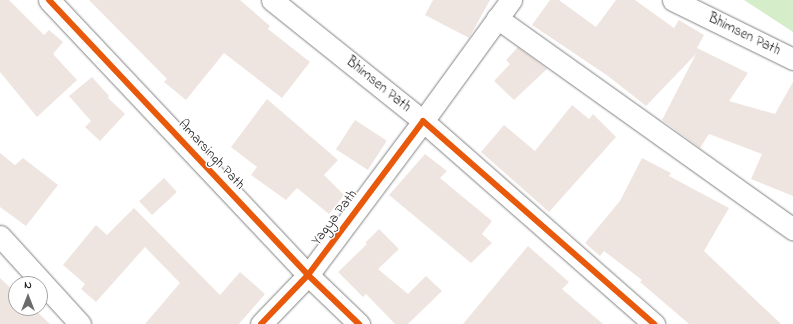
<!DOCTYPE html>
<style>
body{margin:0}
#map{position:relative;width:793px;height:324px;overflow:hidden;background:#fff;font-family:"Indie Flower",sans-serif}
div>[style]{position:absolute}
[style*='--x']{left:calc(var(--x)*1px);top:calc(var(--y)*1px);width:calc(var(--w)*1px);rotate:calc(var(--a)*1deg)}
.green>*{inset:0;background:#d5edc9}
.building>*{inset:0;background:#efe5e0;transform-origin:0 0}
.roads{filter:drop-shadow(0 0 1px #828282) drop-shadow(0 0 1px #828282)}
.street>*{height:21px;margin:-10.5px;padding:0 10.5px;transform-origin:10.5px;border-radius:10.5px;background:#fff}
.cycleway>*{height:6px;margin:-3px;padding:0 3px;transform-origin:3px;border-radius:3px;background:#e8590c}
span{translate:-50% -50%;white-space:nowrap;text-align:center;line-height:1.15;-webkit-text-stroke:3px #fff;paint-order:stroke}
.street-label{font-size:14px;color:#1c1c1c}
.north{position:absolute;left:8px;top:276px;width:40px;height:40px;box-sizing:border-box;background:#fff;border:1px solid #a4a4a4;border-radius:50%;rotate:0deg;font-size:11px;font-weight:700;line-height:16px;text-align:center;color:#1c1c1c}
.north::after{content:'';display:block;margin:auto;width:14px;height:18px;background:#6b6b6b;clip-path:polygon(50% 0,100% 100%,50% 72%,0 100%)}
</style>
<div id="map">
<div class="green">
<div style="clip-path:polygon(744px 0,793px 0,793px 32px)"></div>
</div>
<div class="building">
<div style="clip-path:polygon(0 0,9px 0,44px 35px,49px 30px,63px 42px,53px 54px,77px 80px,37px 117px,0 72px)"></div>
<div style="clip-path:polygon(89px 0,240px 0,270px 26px,268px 29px,310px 62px,282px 98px,224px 53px,186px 100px,164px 82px,167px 79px)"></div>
<div style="clip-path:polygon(433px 0,490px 0,469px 38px,425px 15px)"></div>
<div style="clip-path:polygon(550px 0,559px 0,596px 27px,616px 0,635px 0,674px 28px,679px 20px,704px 35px,697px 48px,748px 73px,729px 101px,775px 114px,793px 82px,793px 196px,751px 179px,762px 154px,709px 134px,700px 148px,662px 120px,696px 54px,646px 106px,608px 76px,532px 25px)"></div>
<div style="clip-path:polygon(518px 47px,547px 69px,514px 100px,494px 81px,510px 64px,506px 60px)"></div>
<div style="clip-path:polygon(92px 77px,109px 96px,108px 98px,125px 114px,100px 141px,85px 127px,91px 121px,69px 96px)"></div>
<div style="clip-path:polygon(267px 99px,338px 160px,324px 175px,344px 195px,329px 214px,297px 188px,286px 200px,251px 175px,257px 167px,231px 147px)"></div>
<div style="clip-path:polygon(572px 105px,589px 119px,593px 114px,616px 137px,549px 212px,481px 152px,504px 125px,535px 151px)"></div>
<div style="left:355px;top:120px;width:38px;height:35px;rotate:33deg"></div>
<div style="clip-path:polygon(0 153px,15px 165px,23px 158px,58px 185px,26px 226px,0 207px)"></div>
<div style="clip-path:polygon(425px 154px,447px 171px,440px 178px,492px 221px,482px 234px,492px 243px,471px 263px,389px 195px)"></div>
<div style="clip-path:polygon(642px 158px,671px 173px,669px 176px,729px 208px,704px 251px,781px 324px,689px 324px,640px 282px,642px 280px,604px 251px,600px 256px,585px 243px,620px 201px)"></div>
<div style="left:164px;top:178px;width:19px;height:34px;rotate:47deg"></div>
<div style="clip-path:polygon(134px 208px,220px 295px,240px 272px,265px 294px,239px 324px,145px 324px,180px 283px,145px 247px,96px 302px,81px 289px,85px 284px,63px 265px,96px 225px,107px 235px)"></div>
<div style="clip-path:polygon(379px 229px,399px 249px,378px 269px,408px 294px,426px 276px,442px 291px,408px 324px,395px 324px,366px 294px,363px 297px,338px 272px,367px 244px,365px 243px)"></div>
<div style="clip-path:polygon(528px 246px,569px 282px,562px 289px,603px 324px,463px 324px)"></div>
<div style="clip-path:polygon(0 278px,16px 293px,16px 308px,33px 308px,50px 324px,0 324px)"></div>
</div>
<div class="roads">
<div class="street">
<div style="--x:49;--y:0;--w:378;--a:46.7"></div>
<div style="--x:308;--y:275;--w:71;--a:43.9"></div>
<div style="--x:272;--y:0;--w:193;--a:38.7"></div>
<div style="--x:423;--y:121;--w:150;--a:-54"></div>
<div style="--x:673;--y:0;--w:134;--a:26.2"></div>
<div style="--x:497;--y:18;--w:364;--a:35.5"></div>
<div style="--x:0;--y:236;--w:119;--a:47.7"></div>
<div style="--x:261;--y:324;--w:68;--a:-46.2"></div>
<div style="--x:308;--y:275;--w:192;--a:-53.2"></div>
<div style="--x:423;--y:121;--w:308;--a:41.3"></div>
</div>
</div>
<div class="cycleway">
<div style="--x:49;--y:0;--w:378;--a:46.7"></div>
<div style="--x:308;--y:275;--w:71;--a:43.9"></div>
<div style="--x:261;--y:324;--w:68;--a:-46.2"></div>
<div style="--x:308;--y:275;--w:192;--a:-53.2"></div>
<div style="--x:423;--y:121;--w:308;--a:41.3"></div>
</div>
<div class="street-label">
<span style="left:744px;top:35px;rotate:26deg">Bhimsen Path</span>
<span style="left:378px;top:85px;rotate:39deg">Bhimsen Path</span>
<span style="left:211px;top:155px;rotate:47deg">Amarsingh Path</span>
<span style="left:335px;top:218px;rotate:-53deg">Yagya Path</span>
</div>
<div class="north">N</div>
</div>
